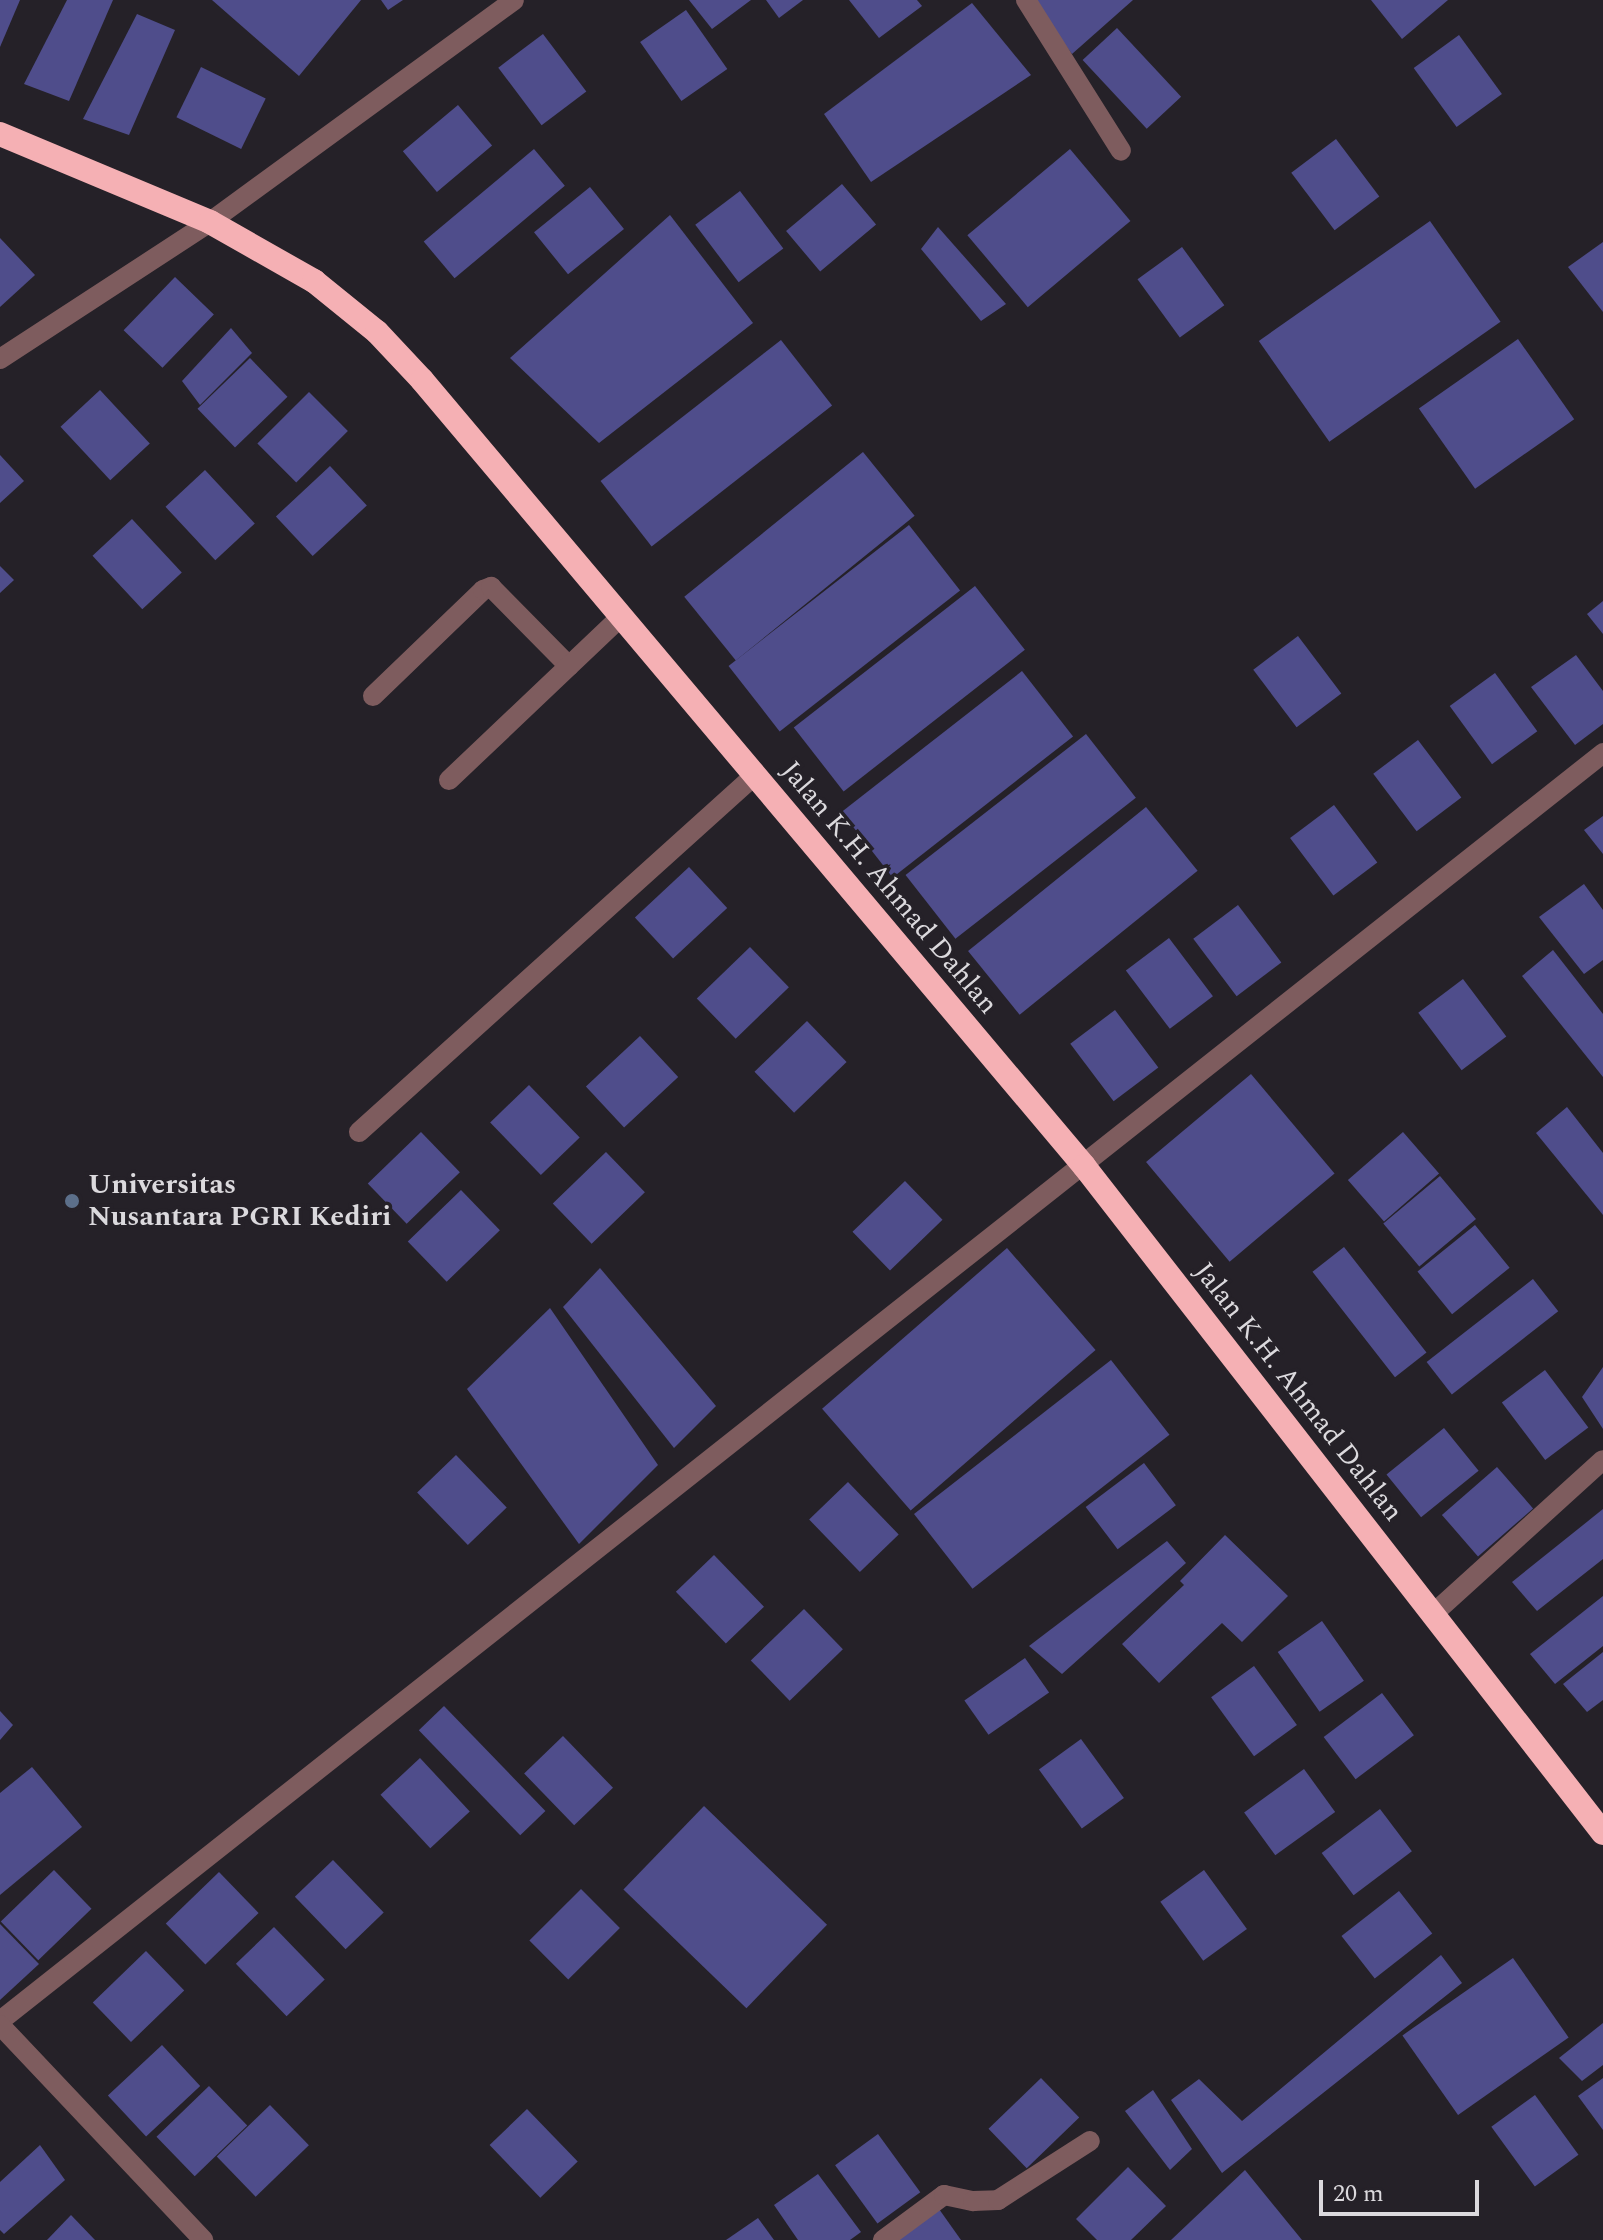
<!DOCTYPE html>
<style>
body{margin:0}
#map{position:relative;width:1603px;height:2240px;overflow:hidden;background:#252128;font-family:Spectral,serif}
div>[style]{position:absolute}
[style*='--x']{left:calc(var(--x)*1px);top:calc(var(--y)*1px);width:calc(var(--w)*1px);rotate:calc(var(--a)*1deg)}
.building>*{inset:0;background:#4f4d8b;transform-origin:0 0}
.minor>*{height:20px;margin:-10px;padding:0 10px;transform-origin:10px;border-radius:10px;background:#7e5c5e}
.highway>*{height:24px;margin:-12px;padding:0 12px;transform-origin:12px;border-radius:12px;background:#f5b0b4}
.dots>*{width:22px;height:22px;translate:-50% -50%;box-sizing:border-box;border:4px solid #252128;border-radius:50%}
span{translate:-50% -50%;white-space:nowrap;text-align:center;line-height:1.15;-webkit-text-stroke:7px #252128;paint-order:stroke}
.street-label{font-size:28px;color:#dbd9dd}
.poi-label{font-size:28px;color:#dbd9dd;font-weight:700}
.left{translate:0 -50%;text-align:left}
.scale{position:absolute;left:1319px;top:2180px;width:160px;height:36px;box-sizing:border-box;border:4px solid #dbd9dd;border-top:0;padding-left:10px;font-size:24px;line-height:28px;white-space:nowrap;color:#dbd9dd;-webkit-text-stroke:6px #252128;paint-order:stroke}
</style>
<div id="map">
<div class="building">
<div style="clip-path:polygon(0 0,20px 0,0 47px)"></div>
<div style="clip-path:polygon(67px 0,113px 0,69px 101px,24px 84px)"></div>
<div style="clip-path:polygon(212px 0,361px 0,299px 76px)"></div>
<div style="clip-path:polygon(381px 0,403px 0,388px 10px)"></div>
<div style="clip-path:polygon(689px 0,751px 0,712px 29px)"></div>
<div style="clip-path:polygon(766px 0,803px 0,779px 18px)"></div>
<div style="clip-path:polygon(849px 0,917px 0,922px 6px,879px 38px)"></div>
<div style="clip-path:polygon(1032px 0,1133px 0,1072px 54px)"></div>
<div style="clip-path:polygon(1371px 0,1448px 0,1402px 39px)"></div>
<div style="clip-path:polygon(972px 3px,1031px 75px,871px 182px,824px 114px)"></div>
<div style="left:686px;top:10px;width:72px;height:56px;rotate:55deg"></div>
<div style="clip-path:polygon(137px 14px,175px 30px,129px 135px,83px 119px)"></div>
<div style="left:1117px;top:28px;width:94px;height:47px;rotate:47deg"></div>
<div style="left:543px;top:34px;width:72px;height:56px;rotate:53deg"></div>
<div style="left:1459px;top:35px;width:73px;height:56px;rotate:54deg"></div>
<div style="left:201px;top:67px;width:72px;height:56px;rotate:26deg"></div>
<div style="left:458px;top:105px;width:53px;height:72px;rotate:50deg"></div>
<div style="left:1336px;top:139px;width:72px;height:56px;rotate:53deg"></div>
<div style="left:534px;top:149px;width:48px;height:144px;rotate:50deg"></div>
<div style="left:1070px;top:149px;width:94px;height:134px;rotate:50deg"></div>
<div style="left:842px;top:184px;width:53px;height:73px;rotate:50deg"></div>
<div style="left:590px;top:187px;width:54px;height:72px;rotate:51deg"></div>
<div style="left:740px;top:191px;width:72px;height:56px;rotate:53deg"></div>
<div style="clip-path:polygon(670px 215px,753px 323px,599px 443px,510px 358px)"></div>
<div style="left:1430px;top:221px;width:123px;height:209px;rotate:55deg"></div>
<div style="clip-path:polygon(938px 227px,1006px 304px,981px 321px,921px 249px)"></div>
<div style="clip-path:polygon(0 238px,35px 275px,0 307px)"></div>
<div style="clip-path:polygon(1603px 242px,1603px 312px,1568px 267px)"></div>
<div style="left:1182px;top:247px;width:72px;height:55px;rotate:54deg"></div>
<div style="left:175px;top:277px;width:54px;height:74px;rotate:44deg"></div>
<div style="clip-path:polygon(231px 328px,252px 353px,200px 405px,182px 381px)"></div>
<div style="left:1518px;top:339px;width:98px;height:121px;rotate:55deg"></div>
<div style="left:781px;top:340px;width:83px;height:229px;rotate:52deg"></div>
<div style="left:250px;top:358px;width:54px;height:73px;rotate:46deg"></div>
<div style="left:100px;top:390px;width:73px;height:54px;rotate:47deg"></div>
<div style="left:309px;top:392px;width:55px;height:73px;rotate:45deg"></div>
<div style="left:863px;top:452px;width:82px;height:230px;rotate:51deg"></div>
<div style="clip-path:polygon(0 455px,24px 481px,0 503px)"></div>
<div style="left:330px;top:466px;width:54px;height:74px;rotate:47deg"></div>
<div style="left:205px;top:470px;width:73px;height:54px;rotate:47deg"></div>
<div style="left:132px;top:519px;width:73px;height:54px;rotate:47deg"></div>
<div style="left:909px;top:525px;width:83px;height:229px;rotate:52deg"></div>
<div style="clip-path:polygon(0 566px,14px 580px,0 593px)"></div>
<div style="left:975px;top:586px;width:81px;height:230px;rotate:52deg"></div>
<div style="clip-path:polygon(1603px 601px,1603px 634px,1587px 614px)"></div>
<div style="left:1298px;top:636px;width:72px;height:56px;rotate:53deg"></div>
<div style="clip-path:polygon(1576px 655px,1603px 691px,1603px 724px,1575px 745px,1531px 687px)"></div>
<div style="left:1022px;top:671px;width:83px;height:229px;rotate:52deg"></div>
<div style="left:1495px;top:673px;width:72px;height:56px;rotate:54deg"></div>
<div style="left:1086px;top:734px;width:81px;height:229px;rotate:52deg"></div>
<div style="left:1418px;top:740px;width:72px;height:56px;rotate:53deg"></div>
<div style="left:1334px;top:805px;width:72px;height:55px;rotate:53deg"></div>
<div style="left:1146px;top:807px;width:82px;height:229px;rotate:51deg"></div>
<div style="clip-path:polygon(1603px 816px,1603px 854px,1584px 830px)"></div>
<div style="left:689px;top:867px;width:56px;height:74px;rotate:47deg"></div>
<div style="clip-path:polygon(1584px 884px,1603px 910px,1603px 960px,1584px 974px,1539px 917px)"></div>
<div style="left:1238px;top:905px;width:72px;height:56px;rotate:53deg"></div>
<div style="left:1169px;top:938px;width:73px;height:54px;rotate:53deg"></div>
<div style="left:750px;top:947px;width:56px;height:74px;rotate:46deg"></div>
<div style="clip-path:polygon(1553px 950px,1603px 1014px,1603px 1077px,1522px 976px)"></div>
<div style="left:1463px;top:979px;width:72px;height:56px;rotate:53deg"></div>
<div style="left:1115px;top:1010px;width:72px;height:56px;rotate:53deg"></div>
<div style="left:807px;top:1021px;width:57px;height:73px;rotate:46deg"></div>
<div style="left:640px;top:1036px;width:56px;height:74px;rotate:47deg"></div>
<div style="left:1251px;top:1074px;width:130px;height:137px;rotate:50deg"></div>
<div style="left:529px;top:1085px;width:73px;height:54px;rotate:46deg"></div>
<div style="clip-path:polygon(1567px 1107px,1603px 1153px,1603px 1215px,1536px 1133px)"></div>
<div style="left:421px;top:1132px;width:56px;height:74px;rotate:46deg"></div>
<div style="left:1403px;top:1132px;width:55px;height:73px;rotate:49deg"></div>
<div style="left:606px;top:1152px;width:56px;height:74px;rotate:46deg"></div>
<div style="left:1440px;top:1176px;width:56px;height:74px;rotate:50deg"></div>
<div style="left:905px;top:1181px;width:54px;height:73px;rotate:46deg"></div>
<div style="left:461px;top:1190px;width:56px;height:74px;rotate:46deg"></div>
<div style="left:1475px;top:1225px;width:55px;height:74px;rotate:51deg"></div>
<div style="left:1344px;top:1247px;width:134px;height:40px;rotate:52deg"></div>
<div style="left:1007px;top:1248px;width:135px;height:245px;rotate:49deg"></div>
<div style="clip-path:polygon(600px 1268px,716px 1406px,674px 1448px,563px 1307px)"></div>
<div style="left:1533px;top:1279px;width:41px;height:135px;rotate:52deg"></div>
<div style="clip-path:polygon(550px 1308px,658px 1465px,579px 1544px,467px 1389px)"></div>
<div style="left:1111px;top:1360px;width:95px;height:250px;rotate:52deg"></div>
<div style="clip-path:polygon(1603px 1367px,1603px 1429px,1582px 1397px)"></div>
<div style="left:1545px;top:1370px;width:72px;height:54px;rotate:53deg"></div>
<div style="left:1444px;top:1428px;width:55px;height:74px;rotate:51deg"></div>
<div style="left:456px;top:1455px;width:73px;height:54px;rotate:46deg"></div>
<div style="left:1144px;top:1463px;width:53px;height:73px;rotate:53deg"></div>
<div style="left:1497px;top:1467px;width:55px;height:73px;rotate:49deg"></div>
<div style="left:848px;top:1482px;width:73px;height:54px;rotate:46deg"></div>
<div style="clip-path:polygon(1603px 1509px,1603px 1559px,1537px 1611px,1512px 1582px)"></div>
<div style="clip-path:polygon(1225px 1535px,1288px 1596px,1242px 1642px,1222px 1623px,1159px 1683px,1122px 1644px,1184px 1585px,1180px 1581px)"></div>
<div style="clip-path:polygon(1167px 1541px,1186px 1563px,1062px 1674px,1029px 1646px)"></div>
<div style="left:714px;top:1555px;width:72px;height:53px;rotate:46deg"></div>
<div style="clip-path:polygon(1603px 1596px,1603px 1646px,1555px 1684px,1530px 1654px)"></div>
<div style="left:804px;top:1609px;width:56px;height:74px;rotate:46deg"></div>
<div style="left:1322px;top:1621px;width:73px;height:54px;rotate:55deg"></div>
<div style="clip-path:polygon(1603px 1652px,1603px 1700px,1587px 1712px,1563px 1684px)"></div>
<div style="left:1025px;top:1658px;width:42px;height:74px;rotate:55deg"></div>
<div style="left:1254px;top:1666px;width:73px;height:53px;rotate:54deg"></div>
<div style="left:1382px;top:1693px;width:53px;height:73px;rotate:53deg"></div>
<div style="left:444px;top:1706px;width:146px;height:35px;rotate:46deg"></div>
<div style="clip-path:polygon(0 1711px,13px 1725px,0 1740px)"></div>
<div style="left:563px;top:1736px;width:72px;height:54px;rotate:46deg"></div>
<div style="left:1081px;top:1739px;width:73px;height:52px;rotate:54deg"></div>
<div style="left:420px;top:1758px;width:73px;height:54px;rotate:47deg"></div>
<div style="clip-path:polygon(32px 1767px,82px 1827px,0 1895px,0 1793px)"></div>
<div style="left:1304px;top:1769px;width:53px;height:74px;rotate:54deg"></div>
<div style="left:704px;top:1806px;width:171px;height:116px;rotate:44deg"></div>
<div style="left:1380px;top:1809px;width:53px;height:73px;rotate:53deg"></div>
<div style="left:333px;top:1860px;width:73px;height:53px;rotate:46deg"></div>
<div style="left:54px;top:1870px;width:54px;height:74px;rotate:46deg"></div>
<div style="left:1204px;top:1870px;width:73px;height:54px;rotate:54deg"></div>
<div style="left:219px;top:1872px;width:57px;height:74px;rotate:46deg"></div>
<div style="left:581px;top:1889px;width:55px;height:73px;rotate:45deg"></div>
<div style="left:1399px;top:1891px;width:54px;height:73px;rotate:52deg"></div>
<div style="clip-path:polygon(0 1924px,39px 1964px,0 2000px)"></div>
<div style="left:274px;top:1927px;width:73px;height:53px;rotate:46deg"></div>
<div style="left:146px;top:1951px;width:55px;height:74px;rotate:46deg"></div>
<div style="clip-path:polygon(1441px 1955px,1462px 1983px,1222px 2173px,1171px 2100px,1199px 2079px,1242px 2121px)"></div>
<div style="left:1513px;top:1958px;width:97px;height:135px;rotate:55deg"></div>
<div style="clip-path:polygon(1603px 2023px,1603px 2065px,1582px 2081px,1559px 2058px)"></div>
<div style="left:162px;top:2045px;width:56px;height:74px;rotate:47deg"></div>
<div style="left:1041px;top:2078px;width:55px;height:73px;rotate:46deg"></div>
<div style="clip-path:polygon(1603px 2078px,1603px 2130px,1578px 2096px)"></div>
<div style="left:209px;top:2086px;width:55px;height:73px;rotate:46deg"></div>
<div style="clip-path:polygon(1153px 2090px,1192px 2149px,1170px 2170px,1125px 2111px)"></div>
<div style="left:1535px;top:2095px;width:74px;height:54px;rotate:54deg"></div>
<div style="left:270px;top:2105px;width:56px;height:74px;rotate:46deg"></div>
<div style="left:527px;top:2109px;width:73px;height:52px;rotate:46deg"></div>
<div style="left:878px;top:2134px;width:72px;height:53px;rotate:54deg"></div>
<div style="clip-path:polygon(40px 2145px,65px 2180px,4px 2234px,0 2230px,0 2182px)"></div>
<div style="clip-path:polygon(1128px 2167px,1166px 2206px,1131px 2240px,1097px 2240px,1076px 2219px)"></div>
<div style="clip-path:polygon(1245px 2170px,1302px 2240px,1171px 2240px)"></div>
<div style="clip-path:polygon(818px 2174px,861px 2232px,850px 2240px,798px 2240px,774px 2205px)"></div>
<div style="clip-path:polygon(939px 2209px,961px 2240px,894px 2240px)"></div>
<div style="clip-path:polygon(71px 2215px,95px 2240px,47px 2240px)"></div>
<div style="clip-path:polygon(758px 2218px,774px 2240px,726px 2240px)"></div>
</div>
<div class="minor">
<div style="--x:1026;--y:0;--w:178;--a:57.8"></div>
<div style="--x:0;--y:359;--w:251;--a:-33.1"></div>
<div style="--x:210;--y:222;--w:376;--a:-36.1"></div>
<div style="--x:373;--y:696;--w:153;--a:-43.9"></div>
<div style="--x:483;--y:590;--w:9;--a:-21"></div>
<div style="--x:491;--y:587;--w:111;--a:45.4"></div>
<div style="--x:449;--y:780;--w:237;--a:-43.5"></div>
<div style="--x:359;--y:1132;--w:533;--a:-42.04"></div>
<div style="--x:1433;--y:1614;--w:229;--a:-42.2"></div>
<div style="--x:0;--y:2021;--w:2044;--a:-38.34"></div>
<div style="--x:0;--y:2025;--w:296;--a:46.6"></div>
<div style="--x:883;--y:2240;--w:76;--a:-36.4"></div>
<div style="--x:944;--y:2195;--w:30;--a:12"></div>
<div style="--x:973;--y:2201;--w:25;--a:-2"></div>
<div style="--x:998;--y:2200;--w:109;--a:-32.7"></div>
</div>
<div class="highway">
<div style="--x:0;--y:134;--w:228;--a:22.7"></div>
<div style="--x:210;--y:222;--w:120;--a:29.6"></div>
<div style="--x:314;--y:281;--w:81;--a:39"></div>
<div style="--x:377;--y:332;--w:66;--a:46.8"></div>
<div style="--x:422;--y:380;--w:1028;--a:49.89"></div>
<div style="--x:1084;--y:1166;--w:845;--a:52.11"></div>
</div>
<div class="dots">
<div style="left:72px;top:1201px;background:#5c6f8a"></div>
</div>
<div class="street-label">
<span style="left:889px;top:888px;rotate:50deg">Jalan K.H. Ahmad Dahlan</span>
<span style="left:1298px;top:1392px;rotate:52deg">Jalan K.H. Ahmad Dahlan</span>
</div>
<div class="poi-label">
<span class="left" style="left:88px;top:1201px">Universitas<br>Nusantara PGRI Kediri</span>
</div>
<div class="scale">20 m</div>
</div>
